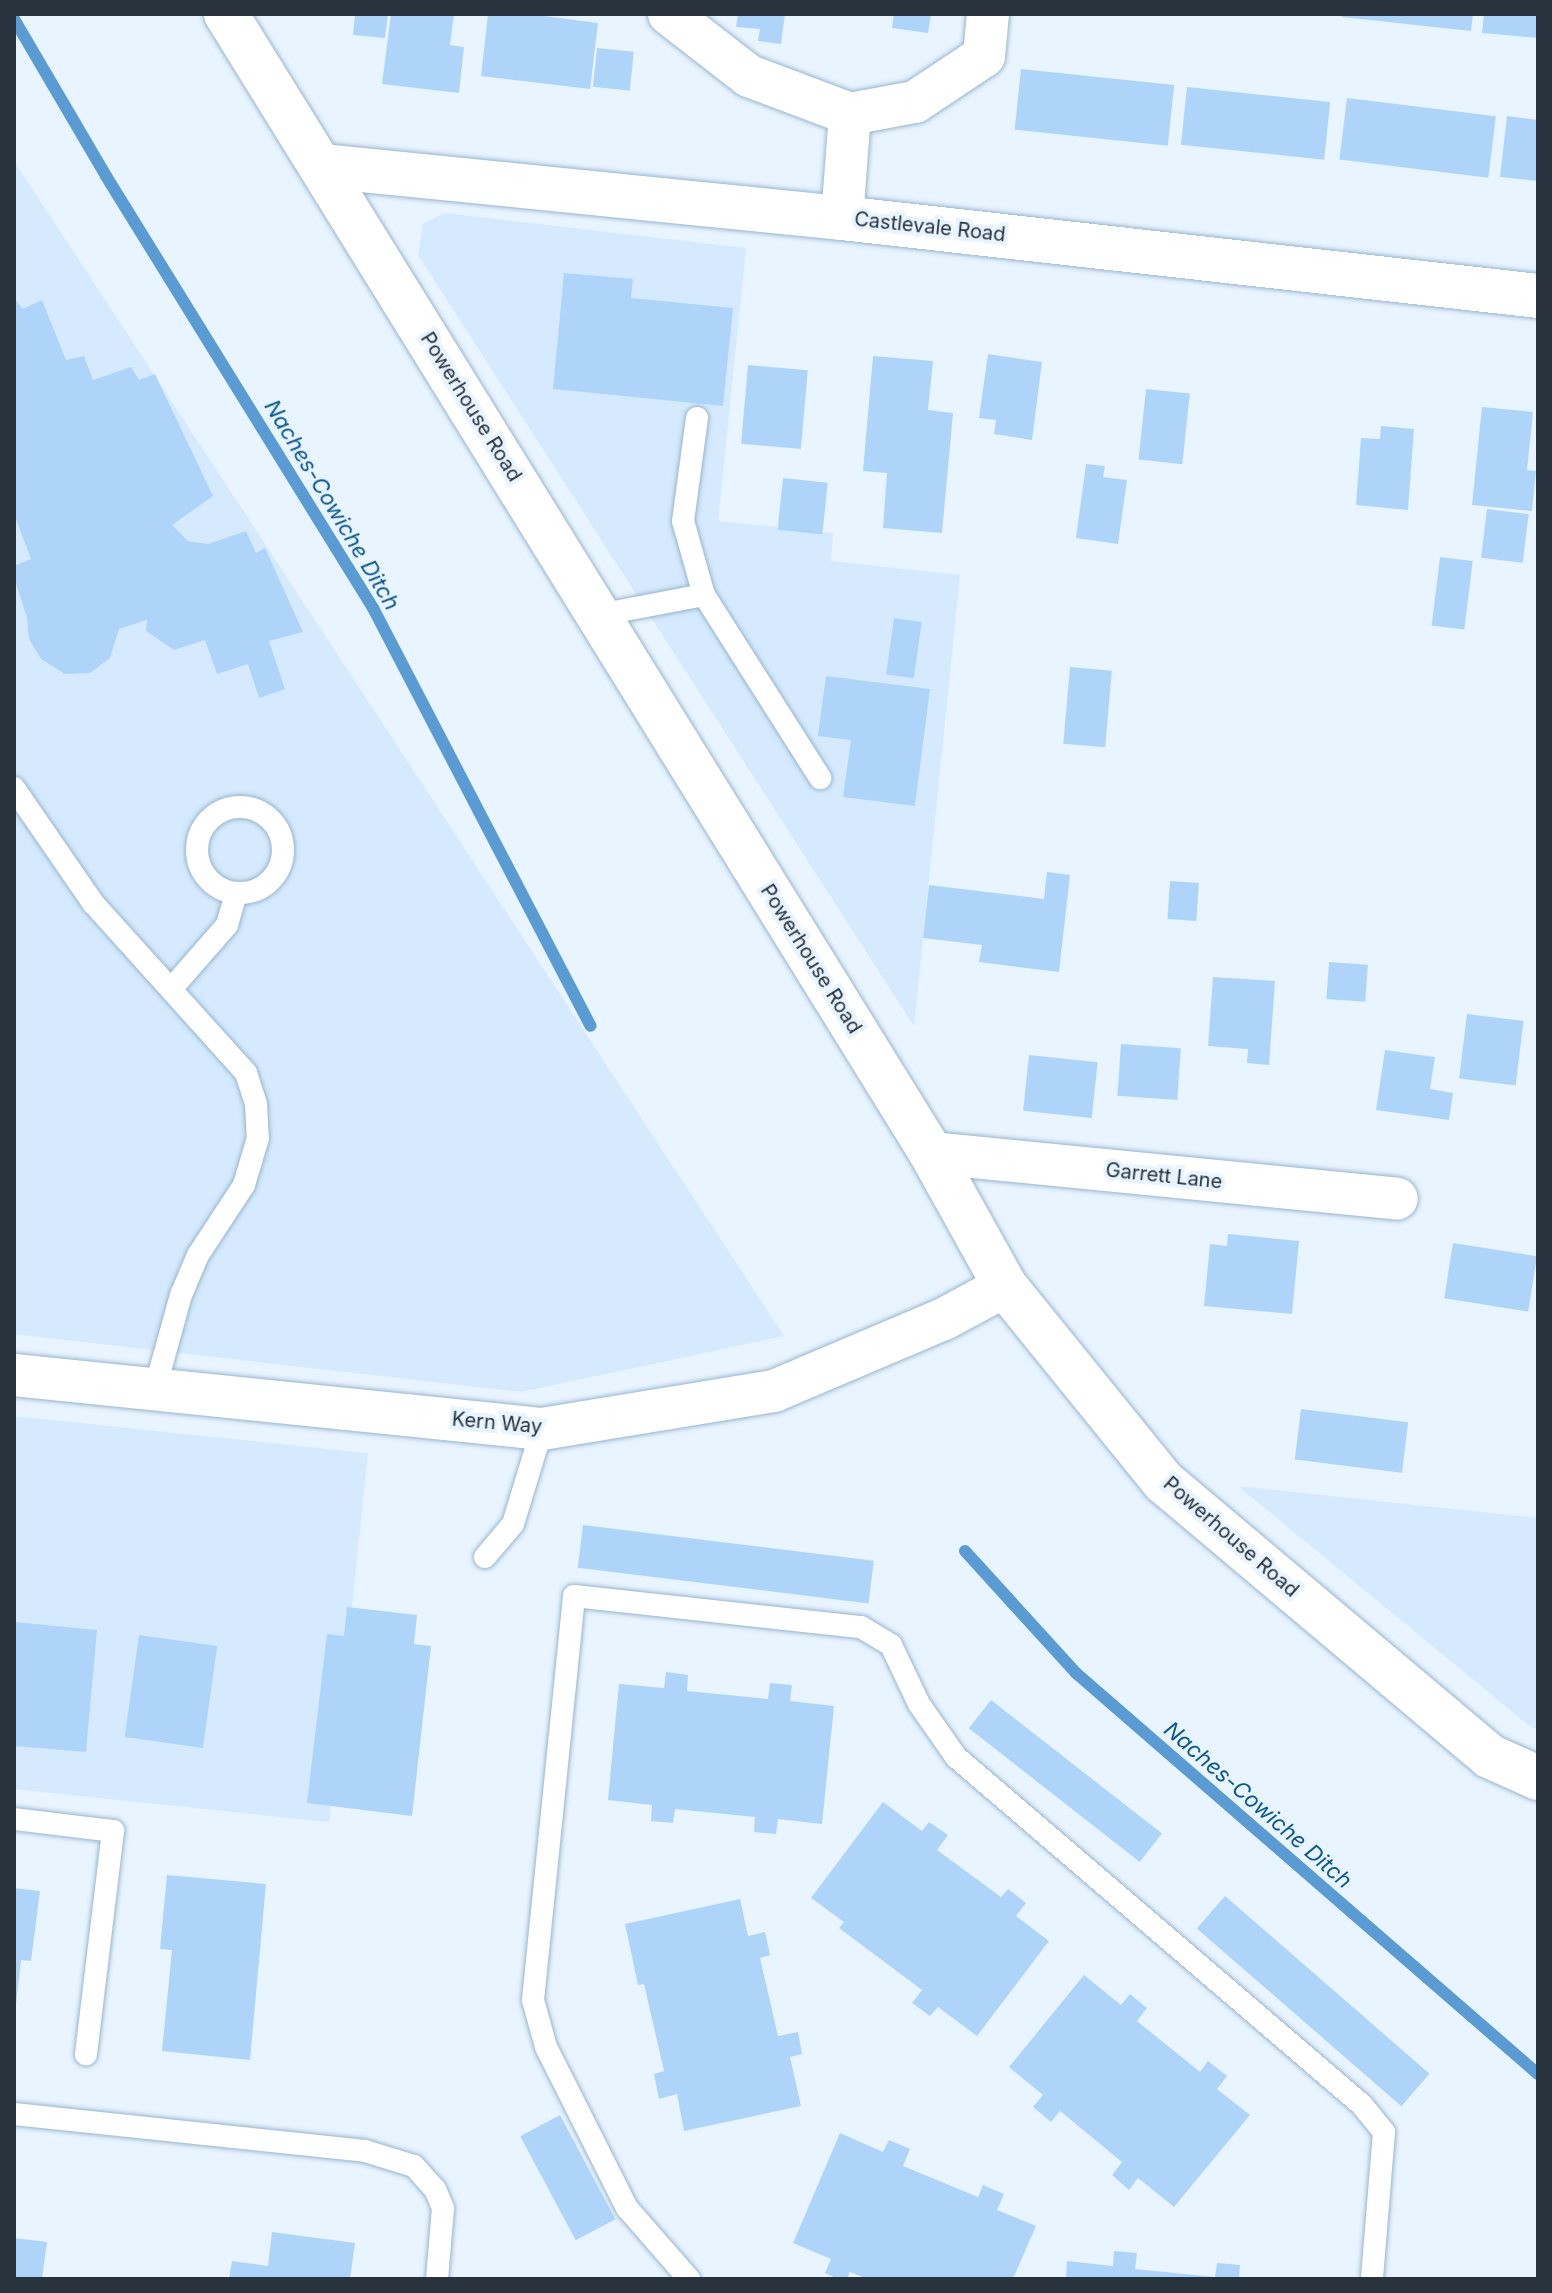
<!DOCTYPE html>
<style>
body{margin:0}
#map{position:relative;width:1552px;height:2293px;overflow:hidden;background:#e8f4ff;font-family:Inter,sans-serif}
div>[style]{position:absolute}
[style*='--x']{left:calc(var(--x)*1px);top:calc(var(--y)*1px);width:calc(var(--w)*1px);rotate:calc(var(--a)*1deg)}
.built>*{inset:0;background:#d5eafe;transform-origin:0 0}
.stream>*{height:12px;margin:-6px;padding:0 6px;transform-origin:6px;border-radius:6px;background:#5a9bd4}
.building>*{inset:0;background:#aed5f9;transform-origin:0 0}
.roads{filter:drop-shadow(0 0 2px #98b5cf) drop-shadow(0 0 2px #98b5cf)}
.lane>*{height:22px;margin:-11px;padding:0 11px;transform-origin:11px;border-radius:11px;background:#fff}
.lane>.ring{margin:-11px;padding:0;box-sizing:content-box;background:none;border:22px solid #fff;border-radius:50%}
.street>*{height:42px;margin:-21px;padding:0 21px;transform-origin:21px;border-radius:21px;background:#fff}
.secondary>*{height:44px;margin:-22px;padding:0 22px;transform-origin:22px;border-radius:22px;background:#fff}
span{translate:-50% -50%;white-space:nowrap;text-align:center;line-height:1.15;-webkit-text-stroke:8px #e8f4ff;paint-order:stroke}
.street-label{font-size:20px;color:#27323d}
.water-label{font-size:22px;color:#0a588d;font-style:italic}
.frame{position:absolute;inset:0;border:16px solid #27323d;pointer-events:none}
</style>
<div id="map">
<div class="built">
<div style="clip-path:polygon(14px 161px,784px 1336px,521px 1392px,14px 1334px)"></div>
<div style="clip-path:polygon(444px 213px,746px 248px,718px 521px,833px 533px,831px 561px,960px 575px,914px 1026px,418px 255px,423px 224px)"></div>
<div style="left:14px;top:1416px;width:356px;height:371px;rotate:6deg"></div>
<div style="clip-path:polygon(1238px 1486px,1538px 1518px,1538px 1730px,1531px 1727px)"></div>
</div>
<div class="stream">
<div style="--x:14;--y:19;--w:182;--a:59.6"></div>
<div style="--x:106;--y:176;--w:508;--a:58.28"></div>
<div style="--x:373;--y:608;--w:471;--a:62.5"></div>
<div style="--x:965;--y:1551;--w:165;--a:47.7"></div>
<div style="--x:1076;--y:1673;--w:612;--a:40.96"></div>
</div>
<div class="building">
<div style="clip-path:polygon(355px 14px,388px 14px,385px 38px,353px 35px)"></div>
<div style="clip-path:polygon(391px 14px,454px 14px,450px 45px,464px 47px,459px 93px,382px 84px)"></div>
<div style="clip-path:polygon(488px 14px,529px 14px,598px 23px,590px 89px,481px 76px)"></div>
<div style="clip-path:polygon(738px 14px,785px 14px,781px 44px,758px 41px,760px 29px,736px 27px)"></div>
<div style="clip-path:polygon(894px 14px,931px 14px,928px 33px,892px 28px)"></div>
<div style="clip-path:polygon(1342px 14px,1473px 14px,1471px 31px,1342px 17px)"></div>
<div style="clip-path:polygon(1484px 14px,1538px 14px,1538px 38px,1482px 33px)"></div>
<div style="left:597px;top:48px;width:37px;height:39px;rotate:6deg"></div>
<div style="left:1021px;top:69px;width:154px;height:61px;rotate:6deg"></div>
<div style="left:1187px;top:87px;width:144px;height:58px;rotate:6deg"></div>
<div style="left:1347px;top:98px;width:150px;height:62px;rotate:7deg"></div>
<div style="clip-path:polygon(1507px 116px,1538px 120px,1538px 181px,1500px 177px)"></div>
<div style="clip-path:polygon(564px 273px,633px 279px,631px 298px,733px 308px,723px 406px,553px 389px)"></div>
<div style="clip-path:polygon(14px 298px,23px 309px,42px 300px,66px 360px,84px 356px,93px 380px,131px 367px,139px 380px,155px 374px,213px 496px,172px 525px,188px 541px,208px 544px,246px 531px,256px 553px,265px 548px,303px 632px,269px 641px,285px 689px,259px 698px,248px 664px,217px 674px,205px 640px,174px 650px,146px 631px,147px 620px,119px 629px,110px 658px,90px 673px,65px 674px,41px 659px,29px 639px,27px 618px,14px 577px,14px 566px,31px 559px,14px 514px)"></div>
<div style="clip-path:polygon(988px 354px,1042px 362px,1032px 440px,994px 434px,996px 420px,979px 418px)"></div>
<div style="clip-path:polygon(873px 356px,933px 361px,928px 410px,953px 413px,942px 533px,883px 528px,887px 473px,863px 471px)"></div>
<div style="left:748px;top:365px;width:60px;height:79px;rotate:5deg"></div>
<div style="left:1146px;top:389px;width:44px;height:71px;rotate:6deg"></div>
<div style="clip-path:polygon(1482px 407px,1533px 412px,1527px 470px,1536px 471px,1532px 511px,1472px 505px)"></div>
<div style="clip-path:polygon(1381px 426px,1414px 429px,1408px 510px,1356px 505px,1361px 438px,1380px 439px)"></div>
<div style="clip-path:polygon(1086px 464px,1105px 466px,1103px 477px,1127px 480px,1118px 544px,1076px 538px)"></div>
<div style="left:783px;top:478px;width:45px;height:52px;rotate:6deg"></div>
<div style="left:1487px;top:509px;width:42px;height:49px;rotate:7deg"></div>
<div style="left:1440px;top:557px;width:33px;height:69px;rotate:7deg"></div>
<div style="left:894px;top:618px;width:28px;height:57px;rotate:8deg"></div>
<div style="left:1070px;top:667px;width:42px;height:77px;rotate:5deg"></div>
<div style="clip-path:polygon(826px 676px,930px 689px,915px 806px,843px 797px,851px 740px,818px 736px)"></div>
<div style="clip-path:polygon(1047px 872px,1070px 875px,1059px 972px,979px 962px,982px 945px,923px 938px,929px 885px,1044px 899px)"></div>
<div style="left:1170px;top:881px;width:29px;height:38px;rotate:4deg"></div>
<div style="left:1329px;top:962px;width:39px;height:37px;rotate:4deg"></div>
<div style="clip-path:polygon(1213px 977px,1275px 981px,1269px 1065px,1247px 1063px,1248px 1049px,1208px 1046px)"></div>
<div style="left:1467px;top:1014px;width:57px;height:65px;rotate:7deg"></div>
<div style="left:1121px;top:1044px;width:60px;height:52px;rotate:4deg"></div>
<div style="clip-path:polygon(1385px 1050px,1435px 1057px,1430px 1089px,1453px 1093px,1449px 1120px,1376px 1110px)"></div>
<div style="left:1029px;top:1055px;width:69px;height:56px;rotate:6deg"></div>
<div style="clip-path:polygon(1228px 1234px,1299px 1241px,1292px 1314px,1204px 1306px,1210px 1244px,1227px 1246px)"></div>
<div style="left:1453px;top:1243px;width:85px;height:56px;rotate:9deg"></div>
<div style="left:1301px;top:1409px;width:108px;height:51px;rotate:7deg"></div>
<div style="left:583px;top:1525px;width:293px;height:43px;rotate:7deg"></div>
<div style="clip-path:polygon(347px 1607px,417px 1615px,414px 1644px,431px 1646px,412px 1816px,307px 1803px,327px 1634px,344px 1636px)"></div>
<div style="clip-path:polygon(14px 1622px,97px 1630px,86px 1752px,14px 1746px)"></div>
<div style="left:139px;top:1635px;width:79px;height:103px;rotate:8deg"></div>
<div style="clip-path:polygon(666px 1672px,688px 1675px,687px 1691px,768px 1699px,770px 1683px,792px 1685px,790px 1701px,834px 1706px,822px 1824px,778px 1819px,776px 1834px,754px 1832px,755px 1817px,675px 1809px,673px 1823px,651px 1821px,652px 1805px,608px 1800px,619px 1684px,664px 1688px)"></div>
<div style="left:991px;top:1700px;width:217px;height:36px;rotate:38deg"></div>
<div style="clip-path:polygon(883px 1802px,922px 1831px,929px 1822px,948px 1835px,937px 1850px,1001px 1897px,1008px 1889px,1026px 1903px,1016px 1916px,1049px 1941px,977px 2036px,938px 2007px,930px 2016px,912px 2003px,922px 1990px,839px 1928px,844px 1922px,811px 1898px)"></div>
<div style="clip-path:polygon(167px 1875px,266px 1884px,250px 2060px,162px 2051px,172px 1950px,160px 1949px)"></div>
<div style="clip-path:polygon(14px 1888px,40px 1891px,31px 1961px,21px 1960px,16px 2005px)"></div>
<div style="left:1225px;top:1896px;width:271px;height:43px;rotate:41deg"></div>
<div style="clip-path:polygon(740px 1899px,748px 1936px,765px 1932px,770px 1955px,760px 1958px,778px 2036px,798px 2032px,802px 2054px,790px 2057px,801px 2106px,684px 2131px,677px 2094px,659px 2099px,654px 2074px,664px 2071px,644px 1984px,638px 1985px,625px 1924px)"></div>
<div style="clip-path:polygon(1084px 1975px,1121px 2005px,1130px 1994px,1147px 2008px,1137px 2021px,1200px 2072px,1208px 2061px,1227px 2076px,1217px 2089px,1250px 2115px,1174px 2207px,1138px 2178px,1129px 2190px,1112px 2175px,1122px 2162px,1060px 2111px,1051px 2122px,1033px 2107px,1043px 2095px,1009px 2067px)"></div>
<div style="left:560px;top:2115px;width:118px;height:45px;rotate:62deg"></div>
<div style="clip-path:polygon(840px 2133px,883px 2152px,889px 2140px,910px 2149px,903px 2166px,978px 2197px,983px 2185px,1004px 2194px,997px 2210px,1036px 2226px,1013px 2279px,867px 2279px,850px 2272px,847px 2279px,838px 2279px,825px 2273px,831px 2259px,793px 2243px)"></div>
<div style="clip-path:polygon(272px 2232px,355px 2243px,350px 2279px,229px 2279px,232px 2261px,268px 2266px)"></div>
<div style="clip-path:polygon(14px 2238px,47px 2242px,42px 2279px,14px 2279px)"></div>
<div style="clip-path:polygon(1114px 2251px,1137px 2253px,1135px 2269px,1215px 2277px,1217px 2263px,1240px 2265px,1239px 2279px,1066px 2279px,1067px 2261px,1113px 2266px)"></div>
</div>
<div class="roads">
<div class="lane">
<div style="--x:697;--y:418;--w:104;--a:97.7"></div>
<div style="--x:683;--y:521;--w:77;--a:74.2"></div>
<div style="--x:599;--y:615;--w:107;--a:-10.8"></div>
<div style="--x:704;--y:595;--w:217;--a:57.6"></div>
<div style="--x:14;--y:788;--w:140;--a:55.5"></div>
<div style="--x:93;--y:903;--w:229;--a:48"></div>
<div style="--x:246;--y:1073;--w:33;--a:72"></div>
<div style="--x:256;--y:1104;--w:34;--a:87"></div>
<div style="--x:258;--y:1138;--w:49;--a:106.6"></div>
<div style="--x:244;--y:1185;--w:84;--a:123.3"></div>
<div style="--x:198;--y:1255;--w:43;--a:113"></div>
<div style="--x:181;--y:1295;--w:98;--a:105.5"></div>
<div class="ring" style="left:197px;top:807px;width:64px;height:64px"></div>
<div style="--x:172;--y:988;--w:84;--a:-48.9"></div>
<div style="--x:227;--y:925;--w:33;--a:-74"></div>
<div style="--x:485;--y:1557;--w:43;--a:-49.7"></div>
<div style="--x:513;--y:1524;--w:99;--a:-73"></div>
<div style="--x:14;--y:1819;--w:100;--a:6.9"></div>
<div style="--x:113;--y:1831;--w:225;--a:96.9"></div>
<div style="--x:14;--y:2114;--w:353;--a:6"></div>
<div style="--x:365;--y:2151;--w:51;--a:17"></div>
<div style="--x:414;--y:2166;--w:31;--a:48"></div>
<div style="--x:435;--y:2189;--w:21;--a:67"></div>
<div style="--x:443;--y:2208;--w:71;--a:94.8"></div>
<div style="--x:689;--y:2279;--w:94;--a:-131.1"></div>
<div style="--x:627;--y:2208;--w:180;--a:-116.7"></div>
<div style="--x:546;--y:2047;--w:49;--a:-105.5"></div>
<div style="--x:533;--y:2000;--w:406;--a:-84.2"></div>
<div style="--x:574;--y:1596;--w:289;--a:6.2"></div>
<div style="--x:861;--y:1627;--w:35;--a:31"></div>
<div style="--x:891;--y:1645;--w:65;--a:64.6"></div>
<div style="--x:919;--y:1704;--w:65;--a:55.1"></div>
<div style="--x:956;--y:1757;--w:535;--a:40.6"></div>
<div style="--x:1362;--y:2105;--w:35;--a:51"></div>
<div style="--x:1384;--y:2132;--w:147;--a:94.7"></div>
</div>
<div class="street">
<div style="--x:669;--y:14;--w:101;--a:37.8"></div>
<div style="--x:749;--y:76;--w:108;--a:20.6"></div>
<div style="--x:850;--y:114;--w:66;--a:-10.5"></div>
<div style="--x:915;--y:102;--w:83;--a:-33.7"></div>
<div style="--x:984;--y:56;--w:42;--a:-84.6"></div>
<div style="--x:842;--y:218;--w:104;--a:-85.6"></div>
<div style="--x:931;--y:1153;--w:468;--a:5.6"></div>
<div style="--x:14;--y:1375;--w:531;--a:5.84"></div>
<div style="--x:542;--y:1429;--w:235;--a:-9.3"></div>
<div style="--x:774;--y:1391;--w:185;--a:-23"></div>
<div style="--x:944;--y:1319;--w:69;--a:-28.4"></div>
</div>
<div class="secondary">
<div style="--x:226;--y:14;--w:1340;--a:58.24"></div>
<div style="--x:931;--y:1153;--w:152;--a:60.9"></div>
<div style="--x:1005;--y:1286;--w:252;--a:51"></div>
<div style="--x:1164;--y:1482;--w:425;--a:40.1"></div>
<div style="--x:1489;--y:1756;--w:54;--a:24.2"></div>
<div style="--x:322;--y:166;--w:523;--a:5.71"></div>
<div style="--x:842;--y:218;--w:700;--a:6.39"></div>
</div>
</div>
<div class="street-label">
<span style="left:930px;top:227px;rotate:6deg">Castlevale Road</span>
<span style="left:471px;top:407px;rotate:58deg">Powerhouse Road</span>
<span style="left:811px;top:959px;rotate:58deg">Powerhouse Road</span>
<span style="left:1164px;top:1176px;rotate:6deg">Garrett Lane</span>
<span style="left:497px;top:1423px;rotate:5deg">Kern Way</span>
<span style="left:1231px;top:1537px;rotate:41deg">Powerhouse Road</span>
</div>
<div class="water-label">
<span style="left:332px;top:505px;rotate:59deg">Naches-Cowiche Ditch</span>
<span style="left:1258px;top:1805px;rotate:41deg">Naches-Cowiche Ditch</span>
</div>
<div class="frame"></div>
</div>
